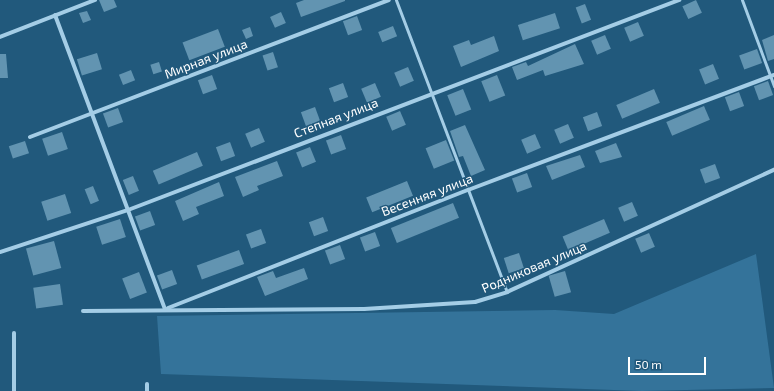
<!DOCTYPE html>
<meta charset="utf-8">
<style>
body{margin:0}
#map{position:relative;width:774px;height:391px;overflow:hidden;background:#21597c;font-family:"Exo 2",sans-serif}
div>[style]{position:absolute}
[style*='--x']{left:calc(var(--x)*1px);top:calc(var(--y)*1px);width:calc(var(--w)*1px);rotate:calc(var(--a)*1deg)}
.green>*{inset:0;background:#34739a}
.building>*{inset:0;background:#6294b1;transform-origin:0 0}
.service>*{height:3px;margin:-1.5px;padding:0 1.5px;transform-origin:1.5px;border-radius:1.5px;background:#a4cde6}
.minor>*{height:4px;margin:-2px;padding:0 2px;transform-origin:2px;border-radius:2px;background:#a4cde6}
span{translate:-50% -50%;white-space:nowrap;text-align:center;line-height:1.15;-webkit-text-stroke:3px #21597c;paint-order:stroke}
.street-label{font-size:13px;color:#fff}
.scale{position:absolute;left:628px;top:357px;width:78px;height:18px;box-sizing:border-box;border:2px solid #fff;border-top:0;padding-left:5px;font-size:12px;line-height:14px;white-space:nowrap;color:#fff;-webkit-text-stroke:3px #21597c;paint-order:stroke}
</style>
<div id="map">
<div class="green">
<div style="clip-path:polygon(756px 254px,774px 388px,642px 391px,161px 374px,157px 316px,555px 310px,614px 314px)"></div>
</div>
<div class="building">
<div style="clip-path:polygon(99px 0,114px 0,117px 7px,104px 12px)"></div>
<div style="clip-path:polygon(304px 0,345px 0,345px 1px,301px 17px,296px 3px)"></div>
<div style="left:696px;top:0;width:14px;height:15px;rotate:65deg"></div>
<div style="left:585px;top:4px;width:17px;height:10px;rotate:69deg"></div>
<div style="clip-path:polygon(87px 11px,91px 20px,83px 23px,79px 13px)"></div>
<div style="left:281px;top:12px;width:12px;height:12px;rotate:66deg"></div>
<div style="left:555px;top:13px;width:16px;height:39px;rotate:72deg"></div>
<div style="left:357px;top:16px;width:15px;height:15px;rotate:70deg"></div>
<div style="left:638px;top:22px;width:15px;height:15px;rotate:67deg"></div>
<div style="left:393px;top:26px;width:11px;height:16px;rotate:68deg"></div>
<div style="clip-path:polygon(250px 27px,253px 36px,246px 39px,242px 30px)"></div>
<div style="left:218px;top:29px;width:19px;height:38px;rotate:69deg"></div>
<div style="left:605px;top:35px;width:15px;height:15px;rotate:67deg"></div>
<div style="clip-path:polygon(774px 35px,774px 59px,768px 61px,762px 40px)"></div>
<div style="clip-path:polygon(494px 36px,499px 51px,461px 67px,453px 46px,469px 40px,471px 45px)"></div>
<div style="clip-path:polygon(575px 44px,584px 64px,545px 76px,543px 70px,517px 80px,512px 67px,526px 62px,528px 66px)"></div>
<div style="left:757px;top:49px;width:15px;height:19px;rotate:70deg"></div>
<div style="left:273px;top:52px;width:16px;height:11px;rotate:72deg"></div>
<div style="left:97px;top:53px;width:17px;height:21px;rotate:73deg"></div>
<div style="clip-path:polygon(0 54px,6px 54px,8px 78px,0 78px)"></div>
<div style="left:159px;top:62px;width:10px;height:9px;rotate:73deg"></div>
<div style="left:713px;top:64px;width:16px;height:15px;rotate:68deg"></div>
<div style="left:408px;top:67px;width:15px;height:15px;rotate:67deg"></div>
<div style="left:131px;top:70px;width:11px;height:13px;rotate:68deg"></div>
<div style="left:212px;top:75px;width:15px;height:15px;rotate:70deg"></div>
<div style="left:497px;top:75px;width:22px;height:17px;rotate:68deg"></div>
<div style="left:768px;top:81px;width:15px;height:15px;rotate:70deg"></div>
<div style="left:343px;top:83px;width:15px;height:15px;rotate:70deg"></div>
<div style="left:375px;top:83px;width:15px;height:15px;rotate:67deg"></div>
<div style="left:463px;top:89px;width:22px;height:17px;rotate:68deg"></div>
<div style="left:654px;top:89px;width:15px;height:41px;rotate:67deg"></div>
<div style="left:739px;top:92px;width:15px;height:15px;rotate:70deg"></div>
<div style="left:704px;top:106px;width:15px;height:41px;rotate:67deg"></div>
<div style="left:315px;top:107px;width:15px;height:15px;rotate:70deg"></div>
<div style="left:118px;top:108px;width:15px;height:16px;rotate:70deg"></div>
<div style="left:400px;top:111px;width:15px;height:15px;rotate:67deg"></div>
<div style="left:597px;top:112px;width:15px;height:15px;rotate:70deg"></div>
<div style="left:568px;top:124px;width:15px;height:15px;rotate:67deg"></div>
<div style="clip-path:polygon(465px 125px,485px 170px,471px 176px,463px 156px,459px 157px,450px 131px)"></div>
<div style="left:259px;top:128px;width:15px;height:15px;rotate:67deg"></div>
<div style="left:62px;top:132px;width:18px;height:21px;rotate:71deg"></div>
<div style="left:535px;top:134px;width:15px;height:15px;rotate:67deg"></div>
<div style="left:341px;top:135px;width:15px;height:16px;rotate:70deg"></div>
<div style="left:446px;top:140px;width:22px;height:22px;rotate:68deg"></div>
<div style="left:25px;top:141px;width:13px;height:17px;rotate:72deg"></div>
<div style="left:230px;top:142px;width:15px;height:15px;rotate:70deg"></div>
<div style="clip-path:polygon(616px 143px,622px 157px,600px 163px,595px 151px)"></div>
<div style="left:310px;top:147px;width:16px;height:15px;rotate:68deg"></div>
<div style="left:197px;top:152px;width:15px;height:48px;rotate:67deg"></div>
<div style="clip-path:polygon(580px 155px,585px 167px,552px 180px,546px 166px)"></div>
<div style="clip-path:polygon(277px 161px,283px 176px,257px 186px,259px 190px,243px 197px,235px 177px)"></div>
<div style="left:715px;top:164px;width:15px;height:16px;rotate:70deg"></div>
<div style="left:527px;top:173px;width:15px;height:16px;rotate:70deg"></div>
<div style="left:133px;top:176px;width:16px;height:11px;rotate:68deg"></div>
<div style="left:407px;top:181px;width:16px;height:44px;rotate:68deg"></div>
<div style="clip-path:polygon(219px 182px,224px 196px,196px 207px,199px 214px,183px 221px,175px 201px)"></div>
<div style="left:93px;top:186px;width:16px;height:9px;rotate:68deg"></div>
<div style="left:65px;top:194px;width:20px;height:25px;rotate:72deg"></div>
<div style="left:632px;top:202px;width:15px;height:15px;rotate:67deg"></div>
<div style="left:453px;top:203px;width:16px;height:67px;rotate:68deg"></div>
<div style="left:150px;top:211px;width:15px;height:16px;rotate:70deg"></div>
<div style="left:323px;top:217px;width:15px;height:15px;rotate:70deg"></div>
<div style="left:120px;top:219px;width:19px;height:25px;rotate:72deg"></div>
<div style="left:604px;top:219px;width:15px;height:45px;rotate:67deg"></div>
<div style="left:261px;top:229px;width:15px;height:16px;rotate:70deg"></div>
<div style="left:375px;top:232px;width:15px;height:16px;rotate:70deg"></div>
<div style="left:649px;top:233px;width:15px;height:15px;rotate:67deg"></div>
<div style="left:54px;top:241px;width:28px;height:29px;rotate:75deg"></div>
<div style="left:340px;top:245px;width:15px;height:16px;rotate:70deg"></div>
<div style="left:239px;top:250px;width:15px;height:45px;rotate:70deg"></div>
<div style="left:519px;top:253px;width:16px;height:16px;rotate:72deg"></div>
<div style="clip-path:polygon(304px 268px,308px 279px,265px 296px,257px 277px,273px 271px,276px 278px)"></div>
<div style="left:172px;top:270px;width:15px;height:16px;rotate:70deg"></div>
<div style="left:565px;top:271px;width:22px;height:17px;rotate:74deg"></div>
<div style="left:139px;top:272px;width:22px;height:18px;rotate:69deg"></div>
<div style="left:60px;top:284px;width:21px;height:27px;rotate:82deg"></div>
</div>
<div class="service">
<div style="--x:396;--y:0;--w:312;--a:69.2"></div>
<div style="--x:742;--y:0;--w:92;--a:69.6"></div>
</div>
<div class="minor">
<div style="--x:55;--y:15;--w:314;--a:69.5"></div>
<div style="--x:0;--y:37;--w:102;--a:-21.3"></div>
<div style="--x:30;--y:137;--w:384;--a:-20.9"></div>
<div style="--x:0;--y:252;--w:135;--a:-18.2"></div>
<div style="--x:128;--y:210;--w:590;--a:-20.86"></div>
<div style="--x:168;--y:308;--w:322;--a:-21.5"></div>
<div style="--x:468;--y:190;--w:327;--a:-20.6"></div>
<div style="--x:83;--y:311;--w:281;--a:-0.4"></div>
<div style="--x:364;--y:309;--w:111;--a:-3.6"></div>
<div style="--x:475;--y:302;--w:34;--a:-17"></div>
<div style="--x:507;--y:292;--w:294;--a:-24.6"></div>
<div style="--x:14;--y:391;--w:58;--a:-90"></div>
<div style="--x:147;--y:391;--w:7;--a:-90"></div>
</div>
<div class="street-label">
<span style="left:206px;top:59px;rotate:-21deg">Мирная улица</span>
<span style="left:336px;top:118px;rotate:-21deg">Степная улица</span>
<span style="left:427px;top:195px;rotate:-21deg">Весенняя улица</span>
<span style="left:534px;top:267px;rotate:-23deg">Родниковая улица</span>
</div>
<div class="scale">50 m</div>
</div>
